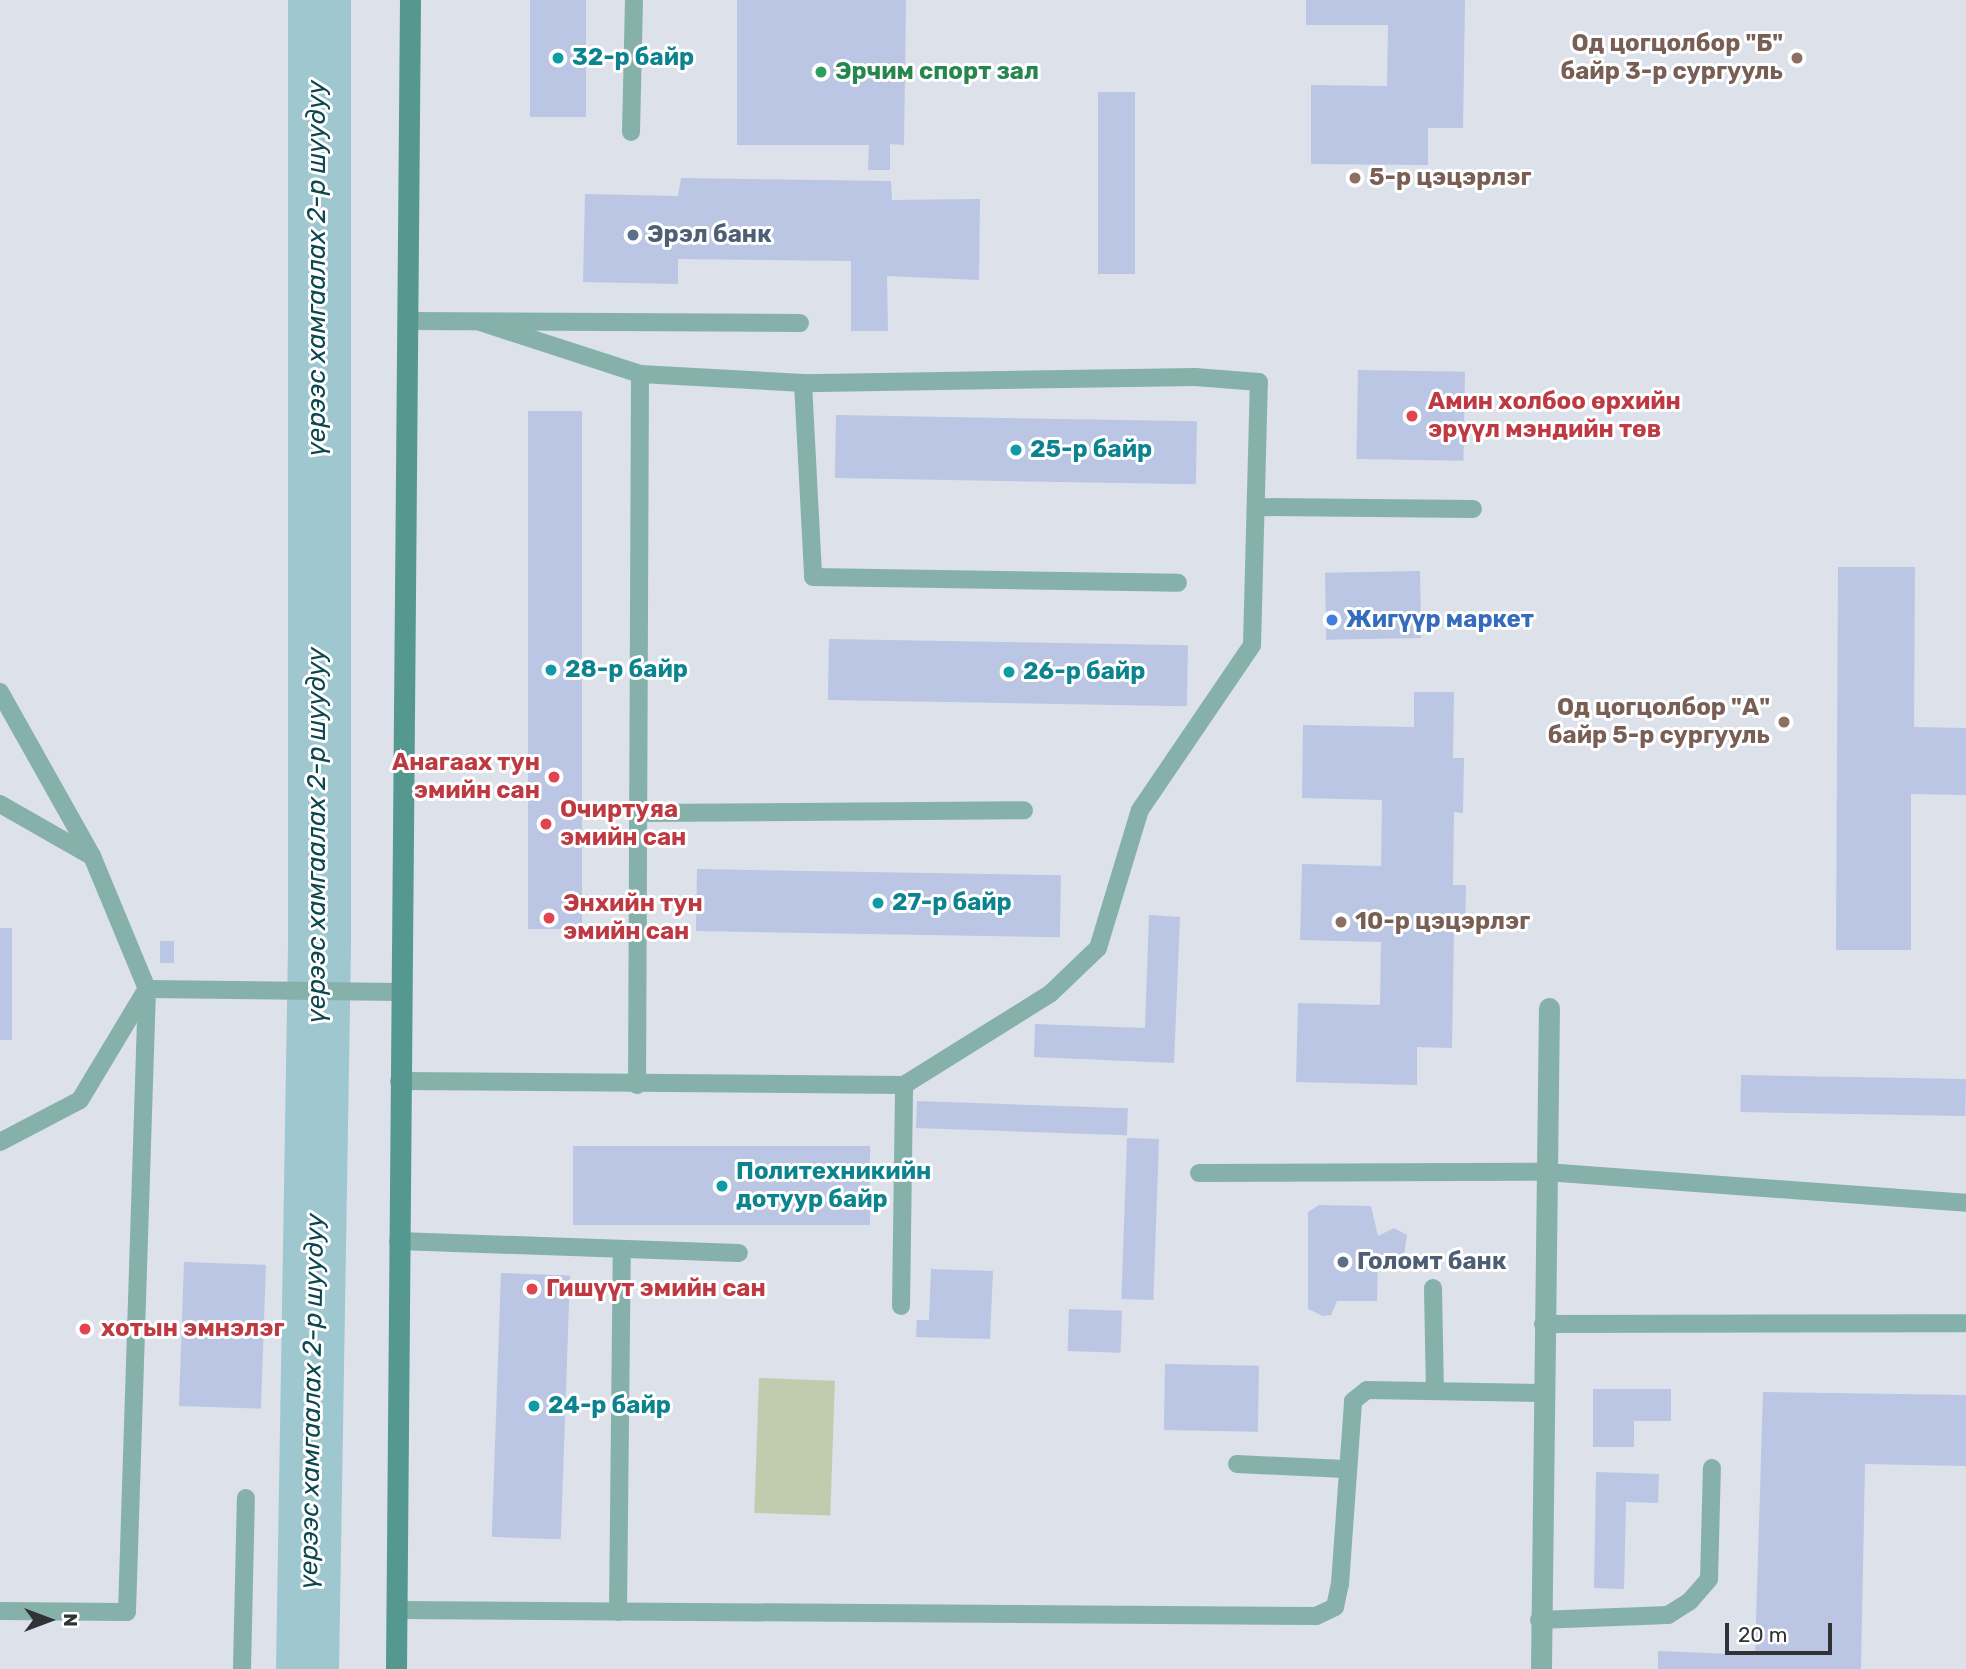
<!DOCTYPE html>
<meta charset="utf-8">
<style>
body{margin:0}
#map{position:relative;width:1966px;height:1669px;overflow:hidden;background:#dde1ea;font-family:Rubik,sans-serif}
div>[style]{position:absolute}
[style*='--x']{left:calc(var(--x)*1px);top:calc(var(--y)*1px);width:calc(var(--w)*1px);rotate:calc(var(--a)*1deg)}
.green>*{inset:0;background:#bfccae;transform-origin:0 0}
.river>*{height:63px;margin:-31.5px;padding:0 31.5px;transform-origin:31.5px;border-radius:31.5px;background:#9fc7cf}
.building>*{inset:0;background:#bac6e3;transform-origin:0 0}
.service>*{height:18px;margin:-9px;padding:0 9px;transform-origin:9px;border-radius:9px;background:#86b1ab}
.minor>*{height:21px;margin:-10.5px;padding:0 10.5px;transform-origin:10.5px;border-radius:10.5px;background:#86b1ab}
.secondary>*{height:21px;margin:-10.5px;padding:0 10.5px;transform-origin:10.5px;border-radius:10.5px;background:#559890}
.dots>*{width:19px;height:19px;translate:-50% -50%;box-sizing:border-box;border:4px solid #fff;border-radius:50%}
span{translate:-50% -50%;white-space:nowrap;text-align:center;line-height:1.15;-webkit-text-stroke:6px #fff;paint-order:stroke}
.education-label{font-size:24px;color:#785e54;font-weight:700}
.right{translate:-100% -50%;text-align:right}
.left{translate:0 -50%;text-align:left}
.culture-label{font-size:24px;color:#0d838f;font-weight:700}
.leisure-label{font-size:24px;color:#27864d;font-weight:700}
.service-label{font-size:24px;color:#4e5e75;font-weight:700}
.health-label{font-size:24px;color:#be3a42;font-weight:700}
.shop-label{font-size:24px;color:#366cbe;font-weight:700}
.water-label{font-size:26px;color:#0c4750;font-style:italic}
.north{position:absolute;left:14px;top:1585px;width:70px;height:70px;-webkit-text-stroke:5px #fff;paint-order:stroke;rotate:90deg;font-size:19px;font-weight:700;line-height:28px;text-align:center;color:#303235}
.north::after{content:'';display:block;margin:auto;width:24px;height:32px;background:#303235;clip-path:polygon(50% 0,100% 100%,50% 72%,0 100%)}
.scale{position:absolute;left:1725px;top:1623px;width:107px;height:32px;box-sizing:border-box;border:4px solid #303235;border-top:0;padding-left:9px;font-size:21px;line-height:24px;white-space:nowrap;color:#303235;-webkit-text-stroke:5px #fff;paint-order:stroke}
</style>
<div id="map">
<div class="green">
<div style="left:759px;top:1378px;width:76px;height:135px;rotate:2deg"></div>
</div>
<div class="river">
<div style="--x:307;--y:1669;--w:725;--a:-89.05"></div>
<div style="--x:319;--y:944;--w:944;--a:-90"></div>
</div>
<div class="building">
<div style="left:530px;top:0;width:56px;height:117px"></div>
<div style="clip-path:polygon(737px 0,906px 0,904px 145px,890px 144px,890px 170px,868px 170px,869px 145px,737px 145px)"></div>
<div style="clip-path:polygon(1306px 0,1465px 0,1463px 128px,1428px 128px,1428px 165px,1311px 164px,1311px 85px,1387px 86px,1388px 25px,1306px 25px)"></div>
<div style="left:1098px;top:92px;width:37px;height:182px"></div>
<div style="clip-path:polygon(681px 178px,891px 181px,892px 200px,980px 199px,979px 280px,887px 276px,888px 331px,851px 331px,851px 261px,678px 259px,678px 284px,583px 282px,585px 194px,678px 196px)"></div>
<div style="left:1358px;top:370px;width:107px;height:89px;rotate:1deg"></div>
<div style="left:528px;top:411px;width:54px;height:518px"></div>
<div style="left:836px;top:415px;width:361px;height:63px;rotate:1deg"></div>
<div style="clip-path:polygon(1838px 567px,1915px 567px,1914px 727px,1966px 728px,1966px 795px,1911px 794px,1911px 950px,1836px 950px)"></div>
<div style="left:1420px;top:571px;width:67px;height:95px;rotate:89deg"></div>
<div style="left:829px;top:639px;width:359px;height:61px;rotate:1deg"></div>
<div style="clip-path:polygon(1414px 692px,1454px 692px,1453px 758px,1464px 758px,1463px 813px,1454px 812px,1453px 885px,1466px 885px,1465px 929px,1454px 929px,1452px 1048px,1417px 1047px,1417px 1085px,1296px 1082px,1298px 1003px,1380px 1005px,1381px 942px,1300px 940px,1302px 864px,1381px 866px,1382px 800px,1302px 798px,1303px 725px,1414px 727px)"></div>
<div style="left:697px;top:869px;width:364px;height:62px;rotate:1deg"></div>
<div style="clip-path:polygon(1149px 915px,1180px 917px,1174px 1063px,1034px 1057px,1035px 1024px,1145px 1028px)"></div>
<div style="left:0;top:928px;width:12px;height:112px"></div>
<div style="left:160px;top:941px;width:14px;height:22px"></div>
<div style="left:1741px;top:1075px;width:225px;height:37px;rotate:1deg"></div>
<div style="left:917px;top:1101px;width:211px;height:27px;rotate:2deg"></div>
<div style="left:1127px;top:1138px;width:32px;height:161px;rotate:2deg"></div>
<div style="left:573px;top:1146px;width:297px;height:79px"></div>
<div style="clip-path:polygon(1319px 1205px,1371px 1206px,1378px 1236px,1394px 1228px,1407px 1235px,1404px 1255px,1378px 1255px,1377px 1301px,1337px 1301px,1331px 1315px,1323px 1316px,1308px 1309px,1308px 1212px)"></div>
<div style="left:184px;top:1262px;width:82px;height:144px;rotate:2deg"></div>
<div style="clip-path:polygon(931px 1269px,993px 1271px,990px 1339px,916px 1337px,917px 1320px,929px 1320px)"></div>
<div style="left:501px;top:1273px;width:69px;height:264px;rotate:2deg"></div>
<div style="left:1069px;top:1309px;width:53px;height:42px;rotate:2deg"></div>
<div style="left:1165px;top:1364px;width:94px;height:66px;rotate:1deg"></div>
<div style="clip-path:polygon(1593px 1389px,1671px 1389px,1671px 1421px,1634px 1421px,1634px 1447px,1593px 1447px)"></div>
<div style="clip-path:polygon(1763px 1392px,1966px 1395px,1966px 1466px,1865px 1464px,1861px 1669px,1658px 1669px,1658px 1651px,1755px 1655px)"></div>
<div style="clip-path:polygon(1596px 1472px,1659px 1474px,1658px 1503px,1626px 1502px,1624px 1589px,1594px 1588px)"></div>
</div>
<div class="service">
<div style="--x:631;--y:132;--w:132;--a:-88.7"></div>
<div style="--x:407;--y:321;--w:393;--a:0.3"></div>
<div style="--x:480;--y:322;--w:168;--a:18"></div>
<div style="--x:640;--y:374;--w:711;--a:90.24"></div>
<div style="--x:803;--y:383;--w:194;--a:87"></div>
<div style="--x:813;--y:577;--w:365;--a:0.9"></div>
<div style="--x:1256;--y:507;--w:217;--a:0.5"></div>
<div style="--x:0;--y:692;--w:188;--a:60.7"></div>
<div style="--x:92;--y:856;--w:144;--a:67.5"></div>
<div style="--x:147;--y:989;--w:623;--a:91.84"></div>
<div style="--x:127;--y:1612;--w:127;--a:-179.5"></div>
<div style="--x:0;--y:804;--w:105;--a:29.7"></div>
<div style="--x:639;--y:813;--w:385;--a:-0.4"></div>
<div style="--x:147;--y:989;--w:253;--a:0.7"></div>
<div style="--x:399;--y:1081;--w:505;--a:0.45"></div>
<div style="--x:904;--y:1085;--w:173;--a:-32"></div>
<div style="--x:1051;--y:993;--w:65;--a:-43.8"></div>
<div style="--x:1098;--y:948;--w:144;--a:-73.1"></div>
<div style="--x:1140;--y:810;--w:199;--a:-55.8"></div>
<div style="--x:1252;--y:645;--w:263;--a:-88.5"></div>
<div style="--x:1259;--y:382;--w:64;--a:-175.5"></div>
<div style="--x:1195;--y:377;--w:392;--a:179.1"></div>
<div style="--x:803;--y:383;--w:163;--a:-176.8"></div>
<div style="--x:0;--y:1142;--w:90;--a:-27.7"></div>
<div style="--x:80;--y:1100;--w:126;--a:-59"></div>
<div style="--x:1199;--y:1173;--w:347;--a:-0.2"></div>
<div style="--x:1546;--y:1172;--w:421;--a:4.2"></div>
<div style="--x:398;--y:1241;--w:341;--a:2"></div>
<div style="--x:1433;--y:1288;--w:103;--a:88.9"></div>
<div style="--x:901;--y:1306;--w:221;--a:-89.2"></div>
<div style="--x:1543;--y:1324;--w:423;--a:-0.1"></div>
<div style="--x:1237;--y:1464;--w:108;--a:2.7"></div>
<div style="--x:396;--y:1610;--w:920;--a:0.37"></div>
<div style="--x:1316;--y:1616;--w:21;--a:-25"></div>
<div style="--x:1335;--y:1607;--w:24;--a:-78"></div>
<div style="--x:1340;--y:1584;--w:183;--a:-85.9"></div>
<div style="--x:1353;--y:1401;--w:18;--a:-38"></div>
<div style="--x:1367;--y:1390;--w:175;--a:1"></div>
<div style="--x:618;--y:1612;--w:363;--a:-89.4"></div>
<div style="--x:1539;--y:1620;--w:129;--a:-2.2"></div>
<div style="--x:1668;--y:1615;--w:26;--a:-32"></div>
<div style="--x:1690;--y:1601;--w:29;--a:-49"></div>
<div style="--x:1709;--y:1579;--w:111;--a:-88.5"></div>
<div style="--x:242;--y:1669;--w:171;--a:-88.7"></div>
</div>
<div class="minor">
<div style="--x:1541;--y:1669;--w:661;--a:-89.31"></div>
</div>
<div class="secondary">
<div style="--x:396;--y:1669;--w:1669;--a:-89.52"></div>
</div>
<div class="dots">
<div style="left:558px;top:58px;background:#0f9aa8"></div>
<div style="left:1797px;top:58px;background:#8d6e63"></div>
<div style="left:821px;top:72px;background:#2e9e5b"></div>
<div style="left:1355px;top:178px;background:#8d6e63"></div>
<div style="left:633px;top:235px;background:#5c6f8a"></div>
<div style="left:1412px;top:416px;background:#e0444e"></div>
<div style="left:1016px;top:450px;background:#0f9aa8"></div>
<div style="left:1332px;top:620px;background:#3f7fe0"></div>
<div style="left:551px;top:670px;background:#0f9aa8"></div>
<div style="left:1009px;top:672px;background:#0f9aa8"></div>
<div style="left:1784px;top:722px;background:#8d6e63"></div>
<div style="left:554px;top:777px;background:#e0444e"></div>
<div style="left:546px;top:824px;background:#e0444e"></div>
<div style="left:878px;top:903px;background:#0f9aa8"></div>
<div style="left:549px;top:918px;background:#e0444e"></div>
<div style="left:1341px;top:922px;background:#8d6e63"></div>
<div style="left:722px;top:1186px;background:#0f9aa8"></div>
<div style="left:1343px;top:1262px;background:#5c6f8a"></div>
<div style="left:532px;top:1289px;background:#e0444e"></div>
<div style="left:85px;top:1329px;background:#e0444e"></div>
<div style="left:534px;top:1406px;background:#0f9aa8"></div>
</div>
<div class="education-label">
<span class="right" style="left:1783px;top:58px">Од цогцолбор "Б"<br>байр 3-р сургууль</span>
<span class="left" style="left:1369px;top:178px">5-р цэцэрлэг</span>
<span class="right" style="left:1770px;top:722px">Од цогцолбор "А"<br>байр 5-р сургууль</span>
<span class="left" style="left:1355px;top:922px">10-р цэцэрлэг</span>
</div>
<div class="culture-label">
<span class="left" style="left:572px;top:58px">32-р байр</span>
<span class="left" style="left:1030px;top:450px">25-р байр</span>
<span class="left" style="left:565px;top:670px">28-р байр</span>
<span class="left" style="left:1023px;top:672px">26-р байр</span>
<span class="left" style="left:892px;top:903px">27-р байр</span>
<span class="left" style="left:736px;top:1186px">Политехникийн<br>дотуур байр</span>
<span class="left" style="left:548px;top:1406px">24-р байр</span>
</div>
<div class="leisure-label">
<span class="left" style="left:835px;top:72px">Эрчим спорт зал</span>
</div>
<div class="service-label">
<span class="left" style="left:647px;top:235px">Эрэл банк</span>
<span class="left" style="left:1357px;top:1262px">Голомт банк</span>
</div>
<div class="health-label">
<span class="left" style="left:1428px;top:416px">Амин холбоо өрхийн<br>эрүүл мэндийн төв</span>
<span class="right" style="left:540px;top:777px">Анагаах тун<br>эмийн сан</span>
<span class="left" style="left:560px;top:824px">Очиртуяа<br>эмийн сан</span>
<span class="left" style="left:563px;top:918px">Энхийн тун<br>эмийн сан</span>
<span class="left" style="left:546px;top:1289px">Гишүүт эмийн сан</span>
<span class="left" style="left:101px;top:1329px">хотын эмнэлэг</span>
</div>
<div class="shop-label">
<span class="left" style="left:1346px;top:620px">Жигүүр маркет</span>
</div>
<div class="water-label">
<span style="left:317px;top:268px;rotate:-90deg">үерээс хамгаалах 2-р шуудуу</span>
<span style="left:317px;top:835px;rotate:-90deg">үерээс хамгаалах 2-р шуудуу</span>
<span style="left:312px;top:1401px;rotate:-89deg">үерээс хамгаалах 2-р шуудуу</span>
</div>
<div class="north">N</div>
<div class="scale">20 m</div>
</div>
